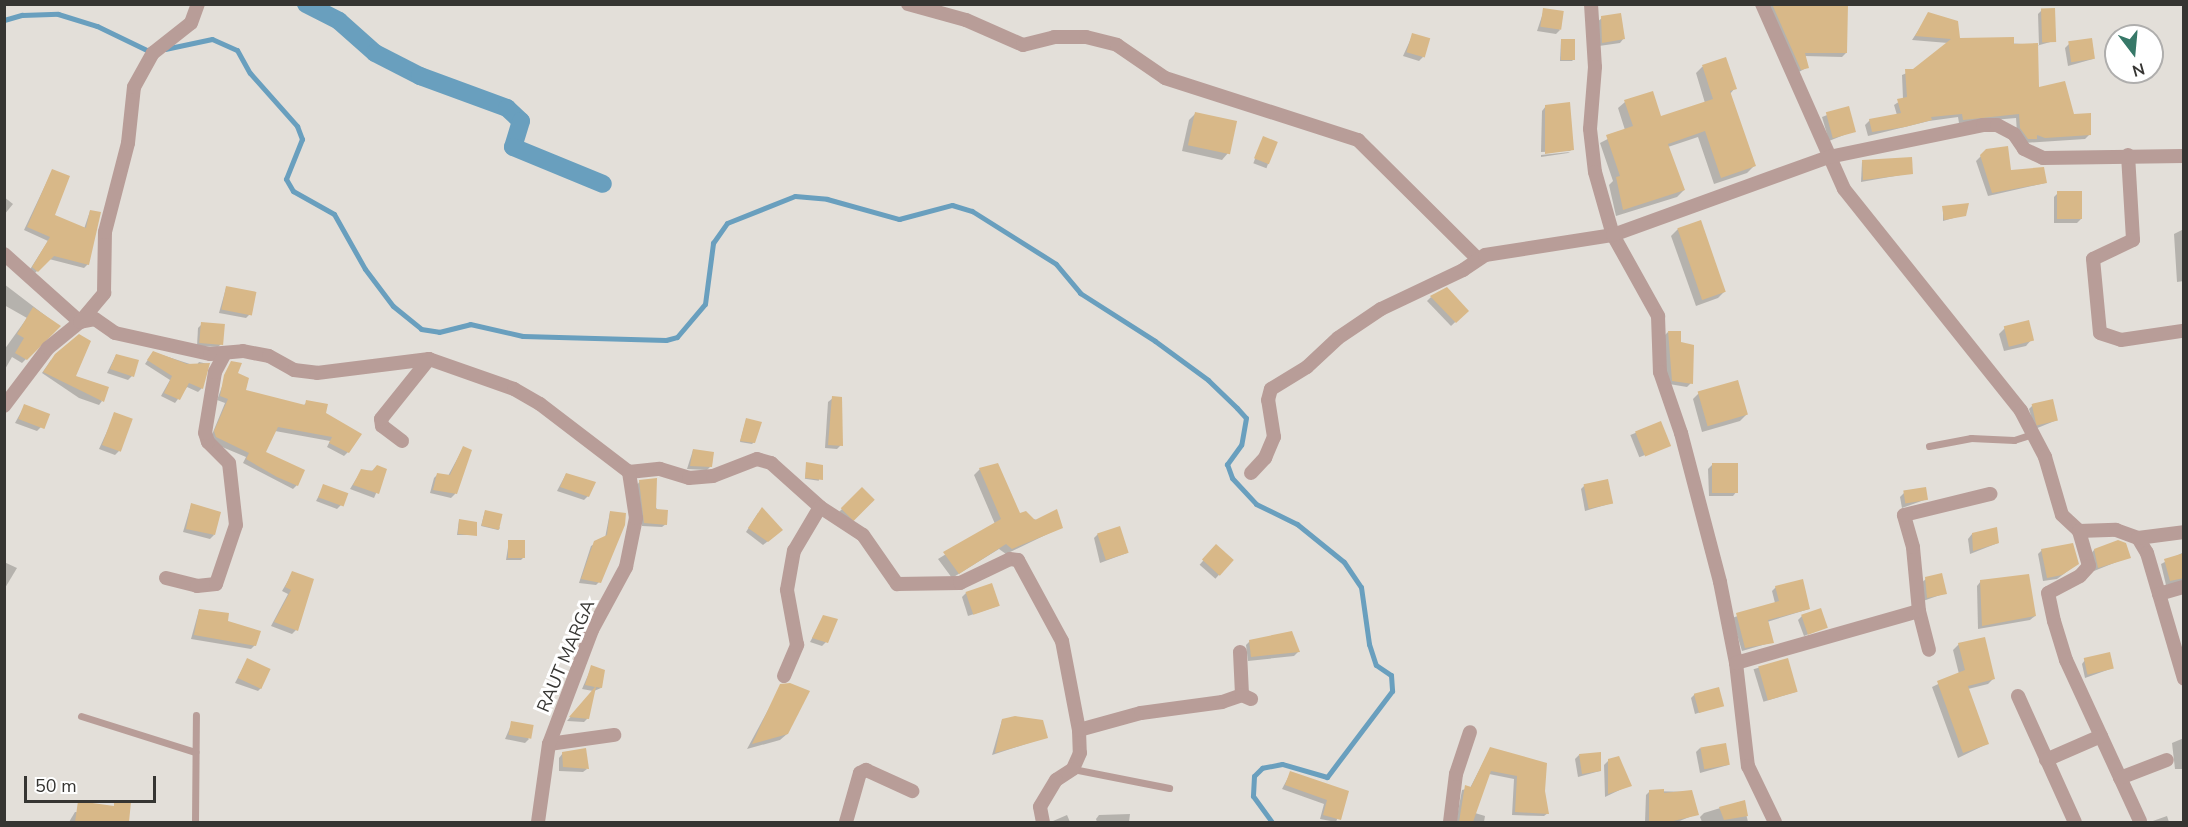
<!DOCTYPE html>
<style>
body{margin:0}
#map{position:relative;width:2188px;height:827px;overflow:hidden;background:#e3dfd9;font-family:"Nunito Sans",sans-serif}
div>[style]{position:absolute}
[style*='--x']{left:calc(var(--x)*1px);top:calc(var(--y)*1px);width:calc(var(--w)*1px);rotate:calc(var(--a)*1deg)}
.shadow>*{inset:0;background:#0003;transform-origin:0 0}
.stream>*{height:5px;margin:-2.5px;padding:0 2.5px;transform-origin:2.5px;border-radius:2.5px;background:#699fbe}
.canal>*{height:18px;margin:-9px;padding:0 9px;transform-origin:9px;border-radius:9px;background:#699fbe}
.building>*{inset:0;background:#d8b888;transform-origin:0 0}
.lane>*{height:7px;margin:-3.5px;padding:0 3.5px;transform-origin:3.5px;border-radius:3.5px;background:#b89d98}
.street>*{height:14px;margin:-7px;padding:0 7px;transform-origin:7px;border-radius:7px;background:#b89d98}
span{translate:-50% -50%;white-space:nowrap;text-align:center;line-height:1.15;-webkit-text-stroke:6px #fff;paint-order:stroke}
.street-label{font-size:18px;color:#363532}
.frame{position:absolute;inset:0;border:6px solid #363532;pointer-events:none}
.north{position:absolute;left:2104px;top:24px;width:60px;height:60px;box-sizing:border-box;background:#fff;border:2px solid #afaead;border-radius:50%;rotate:164deg;font-size:16px;font-weight:700;line-height:24px;text-align:center;color:#363532}
.north::after{content:'';display:block;margin:auto;width:21px;height:27px;background:#377868;clip-path:polygon(50% 0,100% 100%,50% 72%,0 100%)}
.scale{position:absolute;left:24px;top:776px;width:132px;height:27px;box-sizing:border-box;border:3px solid #363532;border-top:0;padding-left:8px;font-size:18px;line-height:21px;white-space:nowrap;color:#363532;-webkit-text-stroke:4px #fff;paint-order:stroke}
</style>
<div id="map">
<div class="shadow">
<div style="clip-path:polygon(1846px 4px,1846px 53px,1842px 57px,1804px 56px,1808px 67px,1797px 73px,1767px 5px)"></div>
<div style="clip-path:polygon(1544px 10px,1560px 30px,1556px 34px,1537px 31px)"></div>
<div style="clip-path:polygon(2042px 10px,2054px 41px,2036px 46px,2038px 89px,2072px 115px,2090px 134px,2085px 139px,2024px 143px,2017px 133px,2016px 118px,1959px 123px,1958px 117px,1929px 121px,1868px 136px,1865px 125px,1870px 120px,1897px 115px,1894px 105px,1903px 99px,1902px 75px,1914px 70px,1948px 43px,1912px 40px,1929px 14px,1959px 40px,2039px 45px,2038px 14px)"></div>
<div style="clip-path:polygon(1602px 18px,1624px 38px,1620px 43px,1599px 46px,1597px 22px)"></div>
<div style="clip-path:polygon(1413px 34px,1423px 57px,1419px 61px,1403px 56px)"></div>
<div style="clip-path:polygon(1561px 40px,1574px 59px,1572px 61px,1560px 61px)"></div>
<div style="clip-path:polygon(2069px 44px,2093px 59px,2068px 66px,2065px 48px)"></div>
<div style="clip-path:polygon(1725px 59px,1735px 88px,1730px 94px,1754px 166px,1747px 173px,1714px 184px,1698px 137px,1668px 147px,1684px 190px,1677px 197px,1616px 216px,1609px 185px,1613px 181px,1600px 143px,1625px 130px,1618px 108px,1625px 102px,1661px 118px,1705px 103px,1696px 73px,1702px 67px)"></div>
<div style="clip-path:polygon(1546px 106px,1572px 149px,1570px 151px,1541px 152px,1542px 111px)"></div>
<div style="clip-path:polygon(1848px 107px,1854px 131px,1829px 141px,1822px 117px)"></div>
<div style="clip-path:polygon(1195px 114px,1228px 153px,1222px 160px,1182px 151px,1189px 120px)"></div>
<div style="left:1263px;top:138px;width:14px;height:27px;rotate:21deg"></div>
<div style="clip-path:polygon(1987px 150px,2009px 172px,2045px 183px,1988px 196px,1976px 161px)"></div>
<div style="clip-path:polygon(1570px 152px,1568px 153px,1541px 157px,1541px 155px)"></div>
<div style="clip-path:polygon(1862px 162px,1912px 173px,1861px 182px)"></div>
<div style="clip-path:polygon(52px 171px,53px 216px,84px 229px,90px 211px,88px 264px,84px 268px,49px 259px,33px 275px,29px 271px,48px 241px,24px 230px)"></div>
<div style="clip-path:polygon(2058px 193px,2081px 219px,2077px 223px,2054px 223px,2054px 197px)"></div>
<div style="clip-path:polygon(4px 197px,13px 204px,4px 215px)"></div>
<div style="clip-path:polygon(1943px 208px,1964px 215px,1943px 221px)"></div>
<div style="clip-path:polygon(1678px 229px,1725px 291px,1718px 298px,1696px 306px,1671px 236px)"></div>
<div style="clip-path:polygon(2184px 229px,2184px 281px,2177px 282px,2174px 234px)"></div>
<div style="clip-path:polygon(4px 284px,59px 326px,22px 363px,12px 357px,4px 371px,4px 350px,27px 318px,4px 305px)"></div>
<div style="clip-path:polygon(226px 288px,250px 314px,246px 318px,219px 313px)"></div>
<div style="clip-path:polygon(1431px 297px,1467px 311px,1451px 326px,1427px 301px)"></div>
<div style="clip-path:polygon(202px 324px,222px 343px,218px 347px,197px 346px,198px 328px)"></div>
<div style="clip-path:polygon(2005px 328px,2032px 339px,2026px 346px,2004px 351px,1999px 334px)"></div>
<div style="clip-path:polygon(1668px 332px,1679px 344px,1691px 383px,1687px 387px,1669px 384px,1665px 375px,1664px 336px)"></div>
<div style="clip-path:polygon(153px 352px,196px 366px,199px 362px,208px 364px,202px 388px,198px 392px,187px 387px,175px 403px,161px 396px,170px 380px,145px 364px)"></div>
<div style="clip-path:polygon(116px 355px,132px 376px,128px 380px,107px 373px)"></div>
<div style="clip-path:polygon(51px 360px,74px 377px,102px 401px,99px 405px,79px 398px,42px 373px)"></div>
<div style="clip-path:polygon(231px 363px,244px 391px,303px 406px,307px 402px,325px 413px,348px 452px,344px 456px,327px 447px,330px 441px,275px 431px,264px 453px,297px 485px,293px 489px,243px 463px,246px 457px,215px 444px,211px 437px,225px 403px,217px 400px)"></div>
<div style="clip-path:polygon(1699px 393px,1747px 414px,1740px 421px,1702px 432px,1693px 399px)"></div>
<div style="clip-path:polygon(833px 398px,841px 445px,837px 449px,825px 448px,828px 402px)"></div>
<div style="clip-path:polygon(25px 405px,41px 427px,37px 431px,15px 423px)"></div>
<div style="clip-path:polygon(2033px 405px,2057px 420px,2035px 429px,2029px 409px)"></div>
<div style="clip-path:polygon(115px 414px,119px 451px,115px 455px,99px 449px)"></div>
<div style="clip-path:polygon(746px 420px,754px 442px,752px 444px,740px 442px)"></div>
<div style="left:1660px;top:423px;width:24px;height:32px;rotate:68deg"></div>
<div style="clip-path:polygon(463px 448px,455px 494px,451px 498px,430px 493px,434px 478px,438px 474px,448px 476px)"></div>
<div style="clip-path:polygon(693px 450px,711px 466px,707px 470px,687px 469px)"></div>
<div style="left:807px;top:464px;width:14px;height:15px;rotate:8deg"></div>
<div style="clip-path:polygon(1712px 465px,1737px 491px,1733px 496px,1709px 496px,1708px 469px)"></div>
<div style="clip-path:polygon(980px 469px,1019px 515px,1062px 527px,1006px 554px,999px 549px,952px 578px,938px 559px,995px 524px,974px 475px)"></div>
<div style="clip-path:polygon(386px 470px,374px 498px,350px 489px,361px 471px)"></div>
<div style="clip-path:polygon(566px 474px,588px 496px,584px 500px,557px 491px)"></div>
<div style="clip-path:polygon(640px 481px,666px 524px,662px 527px,642px 526px,637px 485px)"></div>
<div style="clip-path:polygon(1585px 485px,1612px 503px,1585px 511px,1581px 489px)"></div>
<div style="clip-path:polygon(324px 486px,341px 505px,337px 509px,316px 501px)"></div>
<div style="left:862px;top:489px;width:16px;height:34px;rotate:45deg"></div>
<div style="clip-path:polygon(1904px 493px,1927px 499px,1902px 508px,1900px 497px)"></div>
<div style="clip-path:polygon(191px 505px,214px 535px,210px 539px,183px 532px)"></div>
<div style="clip-path:polygon(485px 511px,500px 528px,498px 530px,481px 526px)"></div>
<div style="clip-path:polygon(610px 512px,624px 524px,599px 582px,596px 585px,579px 583px,591px 546px,605px 538px)"></div>
<div style="clip-path:polygon(758px 513px,777px 534px,763px 545px,746px 532px)"></div>
<div style="clip-path:polygon(459px 520px,476px 535px,457px 535px)"></div>
<div style="clip-path:polygon(1098px 534px,1127px 553px,1100px 563px,1094px 538px)"></div>
<div style="clip-path:polygon(1972px 534px,1998px 543px,1970px 554px,1968px 539px)"></div>
<div style="clip-path:polygon(509px 541px,523px 558px,521px 560px,506px 560px)"></div>
<div style="left:1216px;top:546px;width:21px;height:25px;rotate:41deg"></div>
<div style="clip-path:polygon(2042px 550px,2073px 567px,2057px 579px,2043px 581px,2038px 554px)"></div>
<div style="clip-path:polygon(2094px 550px,2129px 557px,2094px 571px,2090px 555px)"></div>
<div style="clip-path:polygon(2184px 552px,2184px 583px,2166px 585px,2161px 564px)"></div>
<div style="clip-path:polygon(4px 562px,17px 568px,5px 588px,4px 587px)"></div>
<div style="clip-path:polygon(293px 572px,296px 630px,292px 634px,271px 626px,288px 594px,282px 591px)"></div>
<div style="clip-path:polygon(1926px 579px,1946px 593px,1923px 601px,1921px 583px)"></div>
<div style="clip-path:polygon(1981px 581px,2035px 616px,2030px 620px,1978px 629px,1977px 586px)"></div>
<div style="clip-path:polygon(1776px 587px,1809px 609px,1767px 622px,1773px 642px,1742px 651px,1732px 618px,1775px 603px,1772px 591px)"></div>
<div style="clip-path:polygon(966px 593px,998px 606px,968px 616px,962px 597px)"></div>
<div style="clip-path:polygon(199px 610px,226px 622px,255px 645px,251px 649px,191px 639px)"></div>
<div style="clip-path:polygon(1802px 616px,1826px 627px,1804px 636px,1798px 620px)"></div>
<div style="clip-path:polygon(824px 617px,826px 642px,822px 646px,810px 642px)"></div>
<div style="clip-path:polygon(1250px 641px,1298px 652px,1294px 656px,1248px 661px,1246px 645px)"></div>
<div style="clip-path:polygon(1959px 644px,1993px 679px,1988px 684px,1968px 689px,1987px 744px,1958px 758px,1932px 687px,1959px 674px,1953px 650px)"></div>
<div style="left:1787px;top:659px;width:34px;height:35px;rotate:73deg"></div>
<div style="clip-path:polygon(247px 660px,262px 687px,258px 691px,235px 683px)"></div>
<div style="clip-path:polygon(2085px 660px,2113px 668px,2085px 678px,2082px 664px)"></div>
<div style="clip-path:polygon(592px 666px,601px 688px,594px 691px,588px 718px,584px 722px,567px 721px,593px 691px,582px 689px)"></div>
<div style="clip-path:polygon(781px 686px,787px 734px,780px 740px,747px 749px)"></div>
<div style="clip-path:polygon(1695px 694px,1722px 705px,1695px 714px,1691px 698px)"></div>
<div style="clip-path:polygon(1002px 720px,1047px 737px,992px 755px)"></div>
<div style="clip-path:polygon(512px 723px,529px 739px,525px 743px,505px 739px)"></div>
<div style="clip-path:polygon(2184px 738px,2184px 769px,2175px 769px,2172px 743px)"></div>
<div style="clip-path:polygon(1700px 748px,1728px 765px,1700px 773px,1696px 752px)"></div>
<div style="clip-path:polygon(1490px 749px,1543px 791px,1548px 813px,1544px 816px,1512px 815px,1514px 779px,1489px 774px,1475px 813px,1485px 816px,1484px 822px,1456px 822px,1462px 790px,1470px 788px)"></div>
<div style="clip-path:polygon(563px 753px,587px 769px,583px 772px,559px 771px,559px 758px)"></div>
<div style="clip-path:polygon(1579px 755px,1600px 771px,1578px 777px,1575px 759px)"></div>
<div style="clip-path:polygon(1609px 760px,1630px 785px,1605px 797px,1604px 765px)"></div>
<div style="clip-path:polygon(1291px 772px,1347px 792px,1336px 822px,1320px 819px,1324px 804px,1282px 789px)"></div>
<div style="clip-path:polygon(1650px 791px,1691px 792px,1697px 814px,1677px 822px,1645px 822px,1646px 795px)"></div>
<div style="clip-path:polygon(1743px 801px,1748px 822px,1702px 822px,1700px 817px,1704px 813px)"></div>
<div style="clip-path:polygon(75px 812px,87px 813px,85px 822px,69px 822px)"></div>
<div style="clip-path:polygon(1130px 814px,1129px 822px,1097px 822px,1096px 819px,1099px 815px)"></div>
<div style="clip-path:polygon(1067px 815px,1070px 822px,1051px 822px,1053px 821px)"></div>
<div style="clip-path:polygon(2167px 816px,2169px 822px,2149px 822px,2150px 822px)"></div>
</div>
<div class="stream">
<div style="--x:4;--y:20;--w:19;--a:-16"></div>
<div style="--x:22;--y:15;--w:36;--a:-2"></div>
<div style="--x:58;--y:14;--w:41;--a:17.1"></div>
<div style="--x:97;--y:26;--w:62;--a:25.7"></div>
<div style="--x:165;--y:49;--w:48;--a:-12"></div>
<div style="--x:212;--y:39;--w:27;--a:24"></div>
<div style="--x:237;--y:50;--w:26;--a:61"></div>
<div style="--x:250;--y:73;--w:71;--a:48.4"></div>
<div style="--x:297;--y:126;--w:14;--a:69"></div>
<div style="--x:302;--y:139;--w:43;--a:111.8"></div>
<div style="--x:286;--y:179;--w:14;--a:60"></div>
<div style="--x:293;--y:191;--w:47;--a:29.3"></div>
<div style="--x:334;--y:214;--w:63;--a:60.6"></div>
<div style="--x:365;--y:269;--w:46;--a:52.9"></div>
<div style="--x:393;--y:306;--w:36;--a:39"></div>
<div style="--x:421;--y:329;--w:18;--a:9"></div>
<div style="--x:439;--y:332;--w:32;--a:-14"></div>
<div style="--x:470;--y:324;--w:54;--a:12.8"></div>
<div style="--x:523;--y:336;--w:143;--a:1.6"></div>
<div style="--x:666;--y:340;--w:11;--a:-15"></div>
<div style="--x:677;--y:337;--w:43;--a:-49.7"></div>
<div style="--x:705;--y:304;--w:62;--a:-82.5"></div>
<div style="--x:713;--y:243;--w:24;--a:-55"></div>
<div style="--x:727;--y:223;--w:73;--a:-21.7"></div>
<div style="--x:795;--y:196;--w:32;--a:5"></div>
<div style="--x:827;--y:199;--w:75;--a:15.5"></div>
<div style="--x:899;--y:219;--w:55;--a:-14.8"></div>
<div style="--x:952;--y:205;--w:21;--a:17"></div>
<div style="--x:972;--y:211;--w:99;--a:32.2"></div>
<div style="--x:1056;--y:264;--w:38;--a:50"></div>
<div style="--x:1080;--y:293;--w:89;--a:32.6"></div>
<div style="--x:1155;--y:341;--w:66;--a:36.3"></div>
<div style="--x:1208;--y:380;--w:40;--a:44"></div>
<div style="--x:1237;--y:408;--w:13;--a:48"></div>
<div style="--x:1246;--y:418;--w:27;--a:100"></div>
<div style="--x:1241;--y:445;--w:24;--a:126"></div>
<div style="--x:1227;--y:464;--w:15;--a:70"></div>
<div style="--x:1232;--y:478;--w:35;--a:47"></div>
<div style="--x:1256;--y:504;--w:46;--a:26"></div>
<div style="--x:1297;--y:524;--w:60;--a:39"></div>
<div style="--x:1344;--y:562;--w:30;--a:56"></div>
<div style="--x:1361;--y:587;--w:58;--a:82"></div>
<div style="--x:1369;--y:644;--w:22;--a:72"></div>
<div style="--x:1376;--y:665;--w:18;--a:34"></div>
<div style="--x:1391;--y:675;--w:16;--a:86"></div>
<div style="--x:1392;--y:691;--w:108;--a:127.1"></div>
<div style="--x:1327;--y:777;--w:47;--a:-163.9"></div>
<div style="--x:1282;--y:764;--w:20;--a:169"></div>
<div style="--x:1262;--y:768;--w:11;--a:135"></div>
<div style="--x:1254;--y:776;--w:20;--a:93"></div>
<div style="--x:1253;--y:796;--w:32;--a:54"></div>
</div>
<div class="canal">
<div style="--x:306;--y:4;--w:37;--a:27"></div>
<div style="--x:339;--y:21;--w:48;--a:41.6"></div>
<div style="--x:375;--y:53;--w:51;--a:27.1"></div>
<div style="--x:420;--y:76;--w:93;--a:20.2"></div>
<div style="--x:507;--y:108;--w:19;--a:43"></div>
<div style="--x:521;--y:121;--w:27;--a:107"></div>
<div style="--x:513;--y:147;--w:97;--a:22.3"></div>
</div>
<div class="building">
<div style="clip-path:polygon(1772px 4px,1848px 4px,1847px 53px,1805px 53px,1809px 68px,1801px 70px)"></div>
<div style="left:1543px;top:8px;width:21px;height:19px;rotate:8deg"></div>
<div style="left:2055px;top:8px;width:34px;height:14px;rotate:88deg"></div>
<div style="clip-path:polygon(1928px 12px,1958px 21px,1960px 38px,2014px 37px,2014px 44px,2038px 43px,2039px 87px,2065px 81px,2074px 114px,2091px 113px,2091px 135px,2045px 138px,2037px 135px,2037px 139px,2028px 139px,2020px 128px,2019px 114px,1963px 120px,1962px 114px,1931px 117px,1932px 120px,1905px 127px,1872px 132px,1869px 119px,1901px 113px,1897px 99px,1907px 97px,1905px 69px,1913px 69px,1951px 39px,1915px 36px)"></div>
<div style="clip-path:polygon(1621px 13px,1625px 39px,1602px 43px,1601px 16px)"></div>
<div style="left:1412px;top:33px;width:19px;height:20px;rotate:16deg"></div>
<div style="left:2092px;top:38px;width:21px;height:24px;rotate:82deg"></div>
<div style="left:1561px;top:39px;width:14px;height:21px"></div>
<div style="clip-path:polygon(1726px 57px,1737px 89px,1730px 91px,1756px 166px,1721px 178px,1705px 131px,1668px 144px,1685px 190px,1623px 210px,1616px 177px,1620px 176px,1606px 135px,1633px 126px,1624px 100px,1653px 91px,1661px 116px,1713px 99px,1702px 65px)"></div>
<div style="clip-path:polygon(1570px 102px,1574px 150px,1545px 154px,1545px 105px)"></div>
<div style="left:1849px;top:106px;width:27px;height:24px;rotate:75deg"></div>
<div style="left:1195px;top:112px;width:43px;height:34px;rotate:12deg"></div>
<div style="left:1263px;top:136px;width:16px;height:24px;rotate:22deg"></div>
<div style="clip-path:polygon(2008px 146px,2011px 170px,2044px 167px,2047px 183px,1992px 193px,1980px 155px,1986px 149px)"></div>
<div style="clip-path:polygon(1912px 157px,1913px 174px,1863px 180px,1862px 160px)"></div>
<div style="clip-path:polygon(52px 169px,70px 176px,55px 215px,86px 228px,90px 210px,101px 212px,89px 265px,54px 256px,38px 272px,32px 267px,50px 237px,27px 227px)"></div>
<div style="left:2082px;top:191px;width:28px;height:25px;rotate:90deg"></div>
<div style="clip-path:polygon(1969px 203px,1966px 216px,1944px 220px,1942px 206px)"></div>
<div style="left:1701px;top:220px;width:76px;height:25px;rotate:71deg"></div>
<div style="left:226px;top:286px;width:31px;height:24px;rotate:11deg"></div>
<div style="clip-path:polygon(1447px 287px,1469px 311px,1456px 323px,1430px 296px)"></div>
<div style="clip-path:polygon(33px 307px,61px 326px,27px 360px,15px 353px,24px 338px,17px 334px)"></div>
<div style="left:2029px;top:320px;width:21px;height:26px;rotate:76deg"></div>
<div style="left:201px;top:322px;width:24px;height:21px;rotate:5deg"></div>
<div style="clip-path:polygon(1668px 331px,1681px 331px,1681px 342px,1694px 345px,1693px 384px,1672px 381px)"></div>
<div style="clip-path:polygon(79px 334px,91px 341px,76px 376px,109px 387px,104px 402px,43px 372px,55px 354px)"></div>
<div style="clip-path:polygon(153px 351px,187px 364px,210px 363px,203px 389px,189px 383px,180px 400px,164px 393px,172px 376px,147px 360px)"></div>
<div style="clip-path:polygon(116px 354px,139px 360px,134px 377px,110px 369px)"></div>
<div style="clip-path:polygon(231px 361px,242px 363px,238px 373px,249px 378px,246px 390px,305px 405px,306px 400px,328px 404px,326px 413px,362px 434px,349px 453px,329px 443px,332px 437px,278px 427px,266px 452px,305px 470px,298px 486px,277px 477px,246px 459px,249px 453px,216px 437px,214px 431px,228px 399px,220px 396px,224px 375px)"></div>
<div style="left:1738px;top:380px;width:36px;height:42px;rotate:74deg"></div>
<div style="clip-path:polygon(832px 396px,842px 397px,843px 446px,828px 445px)"></div>
<div style="left:2053px;top:399px;width:22px;height:22px;rotate:77deg"></div>
<div style="left:24px;top:404px;width:28px;height:16px;rotate:21deg"></div>
<div style="left:114px;top:412px;width:20px;height:35px;rotate:20deg"></div>
<div style="clip-path:polygon(746px 418px,762px 422px,755px 443px,740px 441px)"></div>
<div style="left:1661px;top:421px;width:27px;height:28px;rotate:68deg"></div>
<div style="clip-path:polygon(463px 446px,472px 450px,457px 494px,433px 490px,437px 473px,450px 475px)"></div>
<div style="clip-path:polygon(693px 449px,714px 452px,712px 467px,690px 466px)"></div>
<div style="clip-path:polygon(806px 462px,823px 465px,823px 480px,805px 478px)"></div>
<div style="clip-path:polygon(998px 463px,1020px 513px,1026px 511px,1035px 520px,1057px 509px,1063px 528px,1012px 549px,1006px 544px,959px 574px,943px 552px,1001px 519px,979px 468px)"></div>
<div style="left:1712px;top:463px;width:26px;height:30px"></div>
<div style="clip-path:polygon(377px 465px,387px 469px,379px 494px,353px 485px,361px 469px,372px 471px)"></div>
<div style="clip-path:polygon(566px 473px,596px 482px,589px 497px,560px 487px)"></div>
<div style="clip-path:polygon(657px 478px,656px 509px,668px 510px,667px 525px,644px 523px,639px 480px)"></div>
<div style="left:1608px;top:479px;width:25px;height:25px;rotate:78deg"></div>
<div style="left:323px;top:484px;width:27px;height:14px;rotate:20deg"></div>
<div style="left:862px;top:487px;width:18px;height:30px;rotate:45deg"></div>
<div style="left:1926px;top:487px;width:13px;height:23px;rotate:81deg"></div>
<div style="clip-path:polygon(191px 503px,221px 512px,215px 535px,186px 529px)"></div>
<div style="clip-path:polygon(762px 507px,783px 530px,768px 542px,748px 528px)"></div>
<div style="left:485px;top:510px;width:18px;height:16px;rotate:13deg"></div>
<div style="clip-path:polygon(610px 511px,626px 513px,625px 525px,601px 583px,581px 579px,594px 541px,607px 535px)"></div>
<div style="clip-path:polygon(459px 519px,477px 522px,477px 536px,458px 534px)"></div>
<div style="left:1120px;top:526px;width:28px;height:24px;rotate:72deg"></div>
<div style="clip-path:polygon(1997px 527px,1999px 543px,1973px 551px,1972px 533px)"></div>
<div style="left:508px;top:540px;width:17px;height:18px"></div>
<div style="clip-path:polygon(2118px 540px,2126px 543px,2131px 558px,2098px 568px,2094px 549px)"></div>
<div style="clip-path:polygon(2073px 543px,2079px 564px,2062px 575px,2047px 578px,2041px 549px)"></div>
<div style="left:1216px;top:544px;width:24px;height:21px;rotate:42deg"></div>
<div style="clip-path:polygon(2184px 553px,2184px 578px,2170px 581px,2164px 559px)"></div>
<div style="clip-path:polygon(292px 571px,314px 579px,298px 631px,274px 622px,291px 590px,285px 587px)"></div>
<div style="clip-path:polygon(1942px 573px,1947px 594px,1927px 598px,1925px 577px)"></div>
<div style="clip-path:polygon(2029px 574px,2036px 616px,1982px 626px,1980px 580px)"></div>
<div style="clip-path:polygon(1803px 579px,1810px 609px,1768px 620px,1774px 643px,1745px 648px,1736px 613px,1779px 601px,1775px 586px)"></div>
<div style="left:992px;top:583px;width:24px;height:28px;rotate:71deg"></div>
<div style="left:1821px;top:608px;width:21px;height:21px;rotate:71deg"></div>
<div style="clip-path:polygon(199px 609px,229px 613px,228px 621px,261px 631px,256px 646px,194px 635px)"></div>
<div style="clip-path:polygon(823px 615px,838px 619px,828px 643px,812px 638px)"></div>
<div style="clip-path:polygon(1292px 631px,1300px 652px,1251px 657px,1249px 640px)"></div>
<div style="clip-path:polygon(1985px 637px,1995px 679px,1968px 686px,1989px 744px,1963px 753px,1937px 681px,1965px 670px,1958px 643px)"></div>
<div style="left:2110px;top:652px;width:17px;height:27px;rotate:77deg"></div>
<div style="left:247px;top:658px;width:26px;height:22px;rotate:25deg"></div>
<div style="left:1788px;top:658px;width:35px;height:31px;rotate:74deg"></div>
<div style="clip-path:polygon(591px 665px,605px 670px,602px 688px,596px 687px,589px 719px,569px 717px,595px 687px,585px 685px)"></div>
<div style="clip-path:polygon(790px 683px,810px 691px,788px 734px,752px 744px,780px 684px)"></div>
<div style="left:1719px;top:687px;width:20px;height:26px;rotate:75deg"></div>
<div style="clip-path:polygon(1015px 716px,1043px 720px,1048px 738px,995px 753px,1002px 719px)"></div>
<div style="left:511px;top:721px;width:23px;height:14px;rotate:10deg"></div>
<div style="left:1726px;top:743px;width:22px;height:26px;rotate:80deg"></div>
<div style="clip-path:polygon(1490px 747px,1547px 763px,1545px 791px,1549px 814px,1515px 812px,1517px 776px,1491px 771px,1473px 822px,1459px 822px,1465px 785px,1471px 787px)"></div>
<div style="clip-path:polygon(586px 748px,589px 769px,563px 767px,562px 752px)"></div>
<div style="clip-path:polygon(1601px 752px,1601px 771px,1582px 774px,1579px 754px)"></div>
<div style="clip-path:polygon(1619px 756px,1632px 786px,1608px 794px,1608px 759px)"></div>
<div style="clip-path:polygon(1290px 771px,1349px 791px,1341px 820px,1323px 815px,1327px 800px,1285px 785px)"></div>
<div style="clip-path:polygon(1664px 789px,1664px 793px,1692px 790px,1699px 815px,1669px 822px,1649px 822px,1649px 790px)"></div>
<div style="clip-path:polygon(1745px 800px,1748px 816px,1724px 820px,1719px 807px)"></div>
<div style="clip-path:polygon(78px 801px,114px 806px,114px 801px,131px 802px,129px 822px,75px 822px)"></div>
</div>
<div class="lane">
<div style="--x:1929;--y:446;--w:43;--a:-10.8"></div>
<div style="--x:1971;--y:438;--w:43;--a:2.7"></div>
<div style="--x:2014;--y:440;--w:19;--a:-18"></div>
<div style="--x:81;--y:716;--w:120;--a:17.5"></div>
<div style="--x:1073;--y:769;--w:98;--a:11.2"></div>
<div style="--x:195;--y:822;--w:107;--a:-89.5"></div>
</div>
<div class="street">
<div style="--x:908;--y:4;--w:60;--a:15.4"></div>
<div style="--x:966;--y:20;--w:62;--a:23.7"></div>
<div style="--x:1023;--y:45;--w:32;--a:-14"></div>
<div style="--x:1054;--y:37;--w:32;--a:0"></div>
<div style="--x:1086;--y:37;--w:32;--a:14"></div>
<div style="--x:1117;--y:45;--w:58;--a:34.5"></div>
<div style="--x:1165;--y:78;--w:203;--a:17.8"></div>
<div style="--x:1358;--y:140;--w:169;--a:44.8"></div>
<div style="--x:1591;--y:4;--w:63;--a:86.4"></div>
<div style="--x:1595;--y:67;--w:62;--a:94.6"></div>
<div style="--x:1590;--y:129;--w:43;--a:83.4"></div>
<div style="--x:1595;--y:172;--w:66;--a:74.1"></div>
<div style="--x:1613;--y:235;--w:93;--a:60.9"></div>
<div style="--x:1658;--y:316;--w:56;--a:88"></div>
<div style="--x:1660;--y:372;--w:65;--a:71"></div>
<div style="--x:1681;--y:433;--w:154;--a:75.3"></div>
<div style="--x:1720;--y:582;--w:83;--a:78.8"></div>
<div style="--x:1736;--y:663;--w:104;--a:83.4"></div>
<div style="--x:1748;--y:766;--w:62;--a:64.3"></div>
<div style="--x:1762;--y:4;--w:202;--a:66.1"></div>
<div style="--x:1844;--y:189;--w:284;--a:51.4"></div>
<div style="--x:2021;--y:411;--w:52;--a:62.4"></div>
<div style="--x:2045;--y:457;--w:60;--a:73.7"></div>
<div style="--x:2062;--y:515;--w:23;--a:43"></div>
<div style="--x:2079;--y:531;--w:37;--a:-2"></div>
<div style="--x:2116;--y:530;--w:23;--a:20"></div>
<div style="--x:2138;--y:538;--w:17;--a:59"></div>
<div style="--x:2147;--y:553;--w:131;--a:73.6"></div>
<div style="--x:2128;--y:155;--w:85;--a:86.6"></div>
<div style="--x:2133;--y:240;--w:44;--a:154.6"></div>
<div style="--x:2093;--y:259;--w:74;--a:84.6"></div>
<div style="--x:2100;--y:333;--w:22;--a:18"></div>
<div style="--x:2121;--y:340;--w:62;--a:-8.4"></div>
<div style="--x:4;--y:254;--w:102;--a:41.8"></div>
<div style="--x:80;--y:322;--w:15;--a:-11"></div>
<div style="--x:95;--y:319;--w:24;--a:35"></div>
<div style="--x:115;--y:333;--w:97;--a:12.5"></div>
<div style="--x:210;--y:354;--w:33;--a:-5"></div>
<div style="--x:243;--y:351;--w:26;--a:11"></div>
<div style="--x:269;--y:356;--w:29;--a:29"></div>
<div style="--x:294;--y:370;--w:23;--a:7"></div>
<div style="--x:317;--y:373;--w:113;--a:-7.1"></div>
<div style="--x:429;--y:359;--w:90;--a:19.4"></div>
<div style="--x:514;--y:389;--w:30;--a:30"></div>
<div style="--x:540;--y:404;--w:112;--a:37.4"></div>
<div style="--x:629;--y:472;--w:31;--a:-6"></div>
<div style="--x:660;--y:469;--w:30;--a:17"></div>
<div style="--x:689;--y:478;--w:24;--a:-5"></div>
<div style="--x:713;--y:476;--w:47;--a:-21.1"></div>
<div style="--x:757;--y:459;--w:15;--a:16"></div>
<div style="--x:771;--y:463;--w:66;--a:41.9"></div>
<div style="--x:820;--y:507;--w:51;--a:33.1"></div>
<div style="--x:863;--y:535;--w:60;--a:55.2"></div>
<div style="--x:897;--y:584;--w:63;--a:-0.9"></div>
<div style="--x:960;--y:583;--w:55;--a:-25.6"></div>
<div style="--x:1010;--y:559;--w:8;--a:7"></div>
<div style="--x:1018;--y:560;--w:92;--a:61.5"></div>
<div style="--x:1062;--y:641;--w:91;--a:79.2"></div>
<div style="--x:1079;--y:730;--w:23;--a:88"></div>
<div style="--x:1080;--y:753;--w:17;--a:114"></div>
<div style="--x:1073;--y:769;--w:20;--a:147"></div>
<div style="--x:1056;--y:780;--w:31;--a:121"></div>
<div style="--x:1040;--y:807;--w:15;--a:79"></div>
<div style="--x:4;--y:406;--w:73;--a:-52.8"></div>
<div style="--x:48;--y:348;--w:41;--a:-39.1"></div>
<div style="--x:80;--y:322;--w:38;--a:-50"></div>
<div style="--x:104;--y:293;--w:61;--a:-89.1"></div>
<div style="--x:105;--y:232;--w:92;--a:-75.5"></div>
<div style="--x:128;--y:143;--w:56;--a:-83.9"></div>
<div style="--x:134;--y:87;--w:39;--a:-61"></div>
<div style="--x:153;--y:53;--w:48;--a:-38.3"></div>
<div style="--x:191;--y:23;--w:20;--a:-70"></div>
<div style="--x:402;--y:441;--w:25;--a:-143"></div>
<div style="--x:382;--y:426;--w:7;--a:-98"></div>
<div style="--x:381;--y:419;--w:77;--a:-51.3"></div>
<div style="--x:1251;--y:473;--w:21;--a:-47"></div>
<div style="--x:1265;--y:458;--w:23;--a:-67"></div>
<div style="--x:1274;--y:437;--w:37;--a:-99"></div>
<div style="--x:1268;--y:400;--w:11;--a:-75"></div>
<div style="--x:1271;--y:389;--w:42;--a:-31.4"></div>
<div style="--x:1307;--y:367;--w:42;--a:-43.1"></div>
<div style="--x:1338;--y:338;--w:52;--a:-34"></div>
<div style="--x:1381;--y:309;--w:91;--a:-25.4"></div>
<div style="--x:1463;--y:270;--w:27;--a:-34"></div>
<div style="--x:1485;--y:255;--w:130;--a:-8.9"></div>
<div style="--x:1613;--y:235;--w:230;--a:-19.9"></div>
<div style="--x:1829;--y:157;--w:157;--a:-11.7"></div>
<div style="--x:1983;--y:125;--w:14;--a:0"></div>
<div style="--x:1997;--y:125;--w:19;--a:28"></div>
<div style="--x:2014;--y:134;--w:18;--a:56"></div>
<div style="--x:2024;--y:149;--w:21;--a:25"></div>
<div style="--x:2043;--y:158;--w:141;--a:-0.8"></div>
<div style="--x:2079;--y:531;--w:36;--a:74"></div>
<div style="--x:2089;--y:566;--w:13;--a:132"></div>
<div style="--x:2080;--y:576;--w:36;--a:152"></div>
<div style="--x:2048;--y:593;--w:29;--a:78"></div>
<div style="--x:2054;--y:621;--w:41;--a:72.9"></div>
<div style="--x:2066;--y:660;--w:177;--a:65.3"></div>
<div style="--x:2138;--y:538;--w:46;--a:-7.4"></div>
<div style="--x:166;--y:578;--w:32;--a:14"></div>
<div style="--x:197;--y:586;--w:19;--a:-6"></div>
<div style="--x:216;--y:584;--w:62;--a:-71.3"></div>
<div style="--x:236;--y:525;--w:62;--a:-96.4"></div>
<div style="--x:229;--y:463;--w:30;--a:-135"></div>
<div style="--x:208;--y:442;--w:9;--a:-108"></div>
<div style="--x:205;--y:433;--w:62;--a:-80.7"></div>
<div style="--x:215;--y:372;--w:21;--a:-62"></div>
<div style="--x:2159;--y:594;--w:26;--a:-16"></div>
<div style="--x:1919;--y:611;--w:40;--a:75.6"></div>
<div style="--x:1240;--y:652;--w:43;--a:87.3"></div>
<div style="--x:1736;--y:663;--w:190;--a:-15.9"></div>
<div style="--x:1919;--y:611;--w:64;--a:-95.4"></div>
<div style="--x:1913;--y:547;--w:33;--a:-106"></div>
<div style="--x:1904;--y:515;--w:89;--a:-13.7"></div>
<div style="--x:784;--y:676;--w:34;--a:-67"></div>
<div style="--x:797;--y:645;--w:56;--a:-100.3"></div>
<div style="--x:787;--y:590;--w:40;--a:-80"></div>
<div style="--x:794;--y:551;--w:51;--a:-59.4"></div>
<div style="--x:2018;--y:696;--w:138;--a:65.7"></div>
<div style="--x:1079;--y:730;--w:64;--a:-15.3"></div>
<div style="--x:1141;--y:713;--w:82;--a:-7.7"></div>
<div style="--x:1222;--y:702;--w:21;--a:-19"></div>
<div style="--x:1242;--y:695;--w:10;--a:24"></div>
<div style="--x:549;--y:744;--w:66;--a:-7.9"></div>
<div style="--x:2046;--y:760;--w:60;--a:-23.6"></div>
<div style="--x:2120;--y:778;--w:50;--a:-21"></div>
<div style="--x:538;--y:822;--w:79;--a:-82"></div>
<div style="--x:549;--y:744;--w:122;--a:-69.3"></div>
<div style="--x:592;--y:630;--w:72;--a:-61.6"></div>
<div style="--x:626;--y:567;--w:50;--a:-78.5"></div>
<div style="--x:636;--y:518;--w:47;--a:-98.7"></div>
<div style="--x:846;--y:822;--w:51;--a:-74.1"></div>
<div style="--x:860;--y:773;--w:7;--a:-27"></div>
<div style="--x:866;--y:770;--w:51;--a:24.5"></div>
<div style="--x:1450;--y:822;--w:48;--a:-82.9"></div>
<div style="--x:1456;--y:774;--w:44;--a:-71.6"></div>
</div>
<div class="street-label">
<span style="left:566px;top:656px;rotate:-67deg">RAUT MARGA</span>
</div>
<div class="frame"></div>
<div class="north">N</div>
<div class="scale">50 m</div>
</div>
